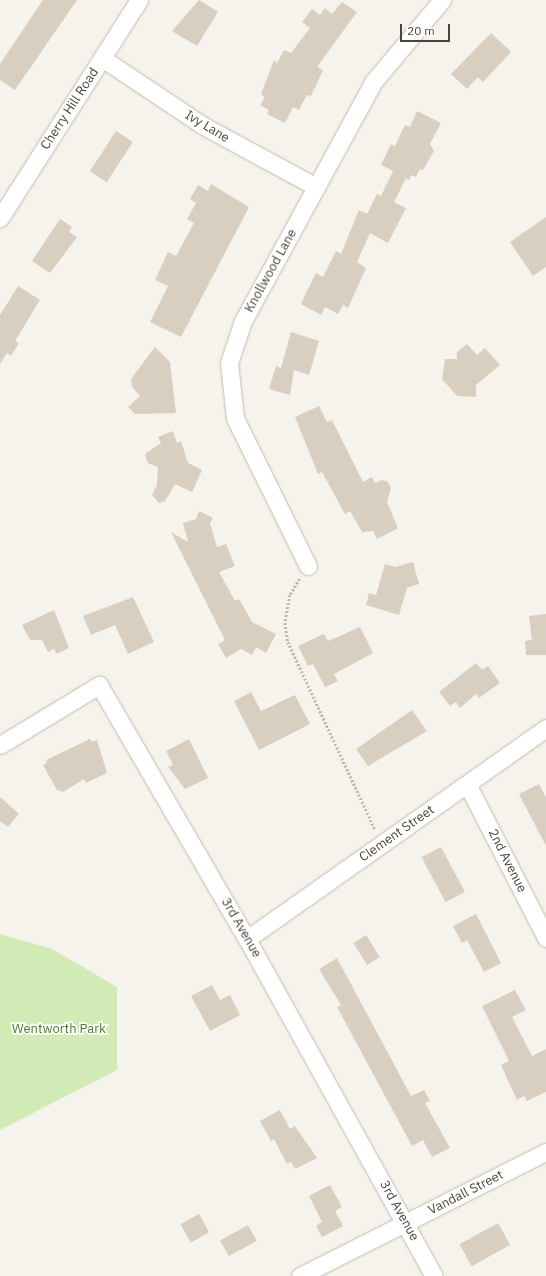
<!DOCTYPE html>
<style>
body{margin:0}
#map{position:relative;width:546px;height:1276px;overflow:hidden;background:#f6f3ec;font-family:"IBM Plex Sans",sans-serif}
div>[style]{position:absolute}
[style*='--x']{left:calc(var(--x)*1px);top:calc(var(--y)*1px);width:calc(var(--w)*1px);rotate:calc(var(--a)*1deg)}
.green>*{inset:0;background:#d2eab5}
.building>*{inset:0;background:#d8cfc1;transform-origin:0 0}
.path>*{height:2.5px;margin-top:-1.25px;transform-origin:0;background:repeating-linear-gradient(90deg,#c4b79f 0 2px,transparent 0 4px)}
.roads{filter:drop-shadow(0 0 1px #c2bbae) drop-shadow(0 0 1px #c2bbae)}
.minor>*{height:17px;margin:-8.5px;padding:0 8.5px;transform-origin:8.5px;border-radius:8.5px;background:#fff}
span{translate:-50% -50%;white-space:nowrap;text-align:center;line-height:1.15;-webkit-text-stroke:3.5px #fff;paint-order:stroke}
.street-label{font-size:13px;color:#4b4439}
.park-label{font-size:13px;color:#4a7f2a}
.scale{position:absolute;left:400px;top:24px;width:50px;height:18px;box-sizing:border-box;border:2px solid #4b4439;border-top:0;padding-left:5px;font-size:12px;line-height:14px;white-space:nowrap;color:#4b4439;-webkit-text-stroke:3px #fff;paint-order:stroke}
</style>
<div id="map">
<div class="green">
<div style="clip-path:polygon(0 934px,52px 949px,117px 987px,117px 1070px,0 1130px)"></div>
</div>
<div class="building">
<div style="clip-path:polygon(43px 0,77px 0,15px 90px,0 80px,0 64px)"></div>
<div style="clip-path:polygon(199px 0,218px 12px,197px 46px,172px 31px)"></div>
<div style="clip-path:polygon(342px 2px,357px 12px,317px 67px,323px 70px,311px 96px,307px 95px,299px 110px,293px 107px,285px 123px,267px 114px,269px 110px,260px 105px,265px 97px,261px 94px,274px 60px,277px 63px,284px 50px,291px 53px,310px 28px,302px 22px,312px 9px,320px 15px,325px 8px,332px 14px)"></div>
<div style="clip-path:polygon(491px 33px,511px 52px,483px 82px,478px 77px,467px 89px,451px 74px)"></div>
<div style="clip-path:polygon(417px 111px,441px 123px,430px 144px,434px 151px,423px 170px,420px 169px,416px 177px,412px 175px,409px 180px,406px 178px,394px 202px,406px 208px,388px 243px,370px 233px,357px 262px,366px 268px,348px 308px,343px 305px,338px 314px,325px 307px,321px 315px,301px 304px,306px 293px,316px 273px,323px 277px,336px 251px,341px 254px,359px 210px,367px 214px,377px 194px,381px 196px,393px 171px,381px 165px,391px 144px,395px 146px,405px 125px,410px 127px)"></div>
<div style="left:116px;top:131px;width:20px;height:48px;rotate:33deg"></div>
<div style="clip-path:polygon(211px 184px,249px 207px,181px 337px,150px 322px,168px 286px,155px 280px,168px 252px,176px 256px,194px 223px,187px 219px,196px 203px,190px 199px,198px 185px,208px 191px)"></div>
<div style="clip-path:polygon(546px 217px,546px 267px,533px 276px,510px 242px)"></div>
<div style="clip-path:polygon(60px 219px,72px 227px,69px 232px,77px 237px,50px 273px,32px 261px)"></div>
<div style="clip-path:polygon(18px 286px,40px 300px,15px 341px,19px 343px,11px 356px,7px 353px,0 364px,0 315px)"></div>
<div style="clip-path:polygon(291px 332px,319px 341px,309px 375px,294px 370px,290px 395px,269px 389px,276px 366px,281px 368px)"></div>
<div style="clip-path:polygon(467px 344px,477px 355px,485px 348px,500px 365px,476px 385px,476px 397px,457px 396px,442px 379px,445px 359px,457px 359px,457px 352px)"></div>
<div style="clip-path:polygon(155px 347px,170px 362px,176px 413px,135px 414px,128px 407px,140px 396px,132px 387px,131px 379px)"></div>
<div style="clip-path:polygon(319px 406px,327px 422px,332px 420px,363px 482px,372px 477px,375px 483px,382px 480px,388px 482px,391px 488px,387px 502px,398px 528px,377px 539px,373px 531px,362px 532px,350px 511px,345px 514px,322px 472px,318px 474px,295px 417px)"></div>
<div style="clip-path:polygon(173px 431px,177px 443px,181px 441px,188px 463px,202px 470px,192px 492px,175px 484px,165px 501px,159px 503px,152px 495px,157px 485px,158px 467px,148px 463px,145px 454px,161px 443px,158px 437px)"></div>
<div style="clip-path:polygon(199px 511px,213px 518px,210px 523px,217px 547px,226px 544px,235px 566px,219px 572px,235px 601px,239px 599px,252px 622px,276px 634px,266px 653px,256px 647px,252px 655px,241px 649px,226px 658px,218px 644px,225px 640px,171px 532px,188px 542px,183px 523px,196px 519px)"></div>
<div style="clip-path:polygon(413px 562px,419px 584px,407px 588px,399px 615px,366px 605px,369px 593px,376px 595px,385px 564px,395px 567px)"></div>
<div style="clip-path:polygon(133px 597px,154px 642px,128px 654px,115px 625px,91px 635px,83px 616px)"></div>
<div style="clip-path:polygon(54px 610px,69px 648px,57px 654px,54px 649px,48px 652px,42px 640px,30px 640px,22px 625px)"></div>
<div style="clip-path:polygon(546px 614px,546px 655px,526px 655px,525px 641px,532px 640px,529px 616px)"></div>
<div style="clip-path:polygon(360px 627px,373px 653px,334px 674px,338px 681px,325px 687px,313px 664px,308px 666px,298px 646px,324px 634px,328px 641px)"></div>
<div style="clip-path:polygon(476px 663px,482px 670px,488px 666px,500px 683px,479px 698px,476px 694px,460px 708px,456px 702px,450px 706px,439px 692px)"></div>
<div style="clip-path:polygon(251px 692px,261px 711px,295px 695px,310px 724px,259px 750px,234px 701px)"></div>
<div style="clip-path:polygon(412px 710px,427px 731px,368px 766px,356px 749px)"></div>
<div style="clip-path:polygon(90px 739px,92px 742px,97px 740px,107px 773px,86px 783px,84px 779px,63px 792px,57px 790px,43px 765px,47px 763px,46px 760px)"></div>
<div style="clip-path:polygon(189px 739px,208px 778px,185px 789px,168px 767px,173px 765px,166px 751px)"></div>
<div style="clip-path:polygon(539px 784px,546px 798px,546px 846px,519px 794px)"></div>
<div style="clip-path:polygon(0 797px,19px 814px,8px 827px,0 821px)"></div>
<div style="left:441px;top:847px;width:51px;height:22px;rotate:62deg"></div>
<div style="clip-path:polygon(476px 914px,501px 963px,484px 972px,467px 940px,462px 943px,453px 926px)"></div>
<div style="left:366px;top:935px;width:26px;height:15px;rotate:58deg"></div>
<div style="clip-path:polygon(337px 958px,411px 1096px,424px 1090px,430px 1101px,425px 1103px,450px 1148px,432px 1157px,423px 1140px,412px 1146px,337px 1007px,341px 1005px,319px 969px)"></div>
<div style="clip-path:polygon(212px 985px,220px 1000px,230px 995px,240px 1015px,210px 1031px,191px 996px)"></div>
<div style="clip-path:polygon(515px 990px,526px 1010px,512px 1017px,532px 1056px,546px 1049px,546px 1092px,527px 1101px,524px 1096px,517px 1100px,501px 1065px,509px 1061px,482px 1006px)"></div>
<div style="clip-path:polygon(280px 1110px,290px 1129px,295px 1126px,317px 1158px,295px 1169px,291px 1162px,287px 1164px,274px 1139px,271px 1141px,260px 1121px)"></div>
<div style="clip-path:polygon(330px 1185px,342px 1207px,335px 1211px,343px 1226px,322px 1237px,316px 1226px,322px 1222px,309px 1196px)"></div>
<div style="left:199px;top:1214px;width:21px;height:21px;rotate:61deg"></div>
<div style="left:498px;top:1223px;width:25px;height:44px;rotate:61deg"></div>
<div style="left:248px;top:1225px;width:18px;height:32px;rotate:61deg"></div>
</div>
<div class="path">
<div style="--x:300;--y:579;--w:19;--a:122"></div>
<div style="--x:290;--y:595;--w:28;--a:100"></div>
<div style="--x:285;--y:623;--w:19;--a:81"></div>
<div style="--x:288;--y:642;--w:206;--a:65.1"></div>
</div>
<div class="roads">
<div class="minor">
<div style="--x:102;--y:58;--w:120;--a:33.8"></div>
<div style="--x:202;--y:125;--w:130;--a:28.5"></div>
<div style="--x:0;--y:218;--w:259;--a:-57.5"></div>
<div style="--x:308;--y:566;--w:165;--a:-116.3"></div>
<div style="--x:235;--y:418;--w:55;--a:-96.2"></div>
<div style="--x:229;--y:363;--w:44;--a:-71.6"></div>
<div style="--x:243;--y:321;--w:273;--a:-61.4"></div>
<div style="--x:374;--y:81;--w:106;--a:-50"></div>
<div style="--x:0;--y:745;--w:116;--a:-31.2"></div>
<div style="--x:99;--y:685;--w:294;--a:59.8"></div>
<div style="--x:247;--y:939;--w:385;--a:61"></div>
<div style="--x:467;--y:784;--w:173;--a:62.8"></div>
<div style="--x:247;--y:939;--w:366;--a:-35.2"></div>
<div style="--x:300;--y:1276;--w:275;--a:-26.8"></div>
</div>
</div>
<div class="street-label">
<span style="left:70px;top:109px;rotate:-57deg">Cherry Hill Road</span>
<span style="left:207px;top:127px;rotate:31deg">Ivy Lane</span>
<span style="left:271px;top:271px;rotate:-61deg">Knollwood Lane</span>
<span style="left:397px;top:834px;rotate:-35deg">Clement Street</span>
<span style="left:507px;top:861px;rotate:63deg">2nd Avenue</span>
<span style="left:241px;top:928px;rotate:60deg">3rd Avenue</span>
<span style="left:466px;top:1193px;rotate:-27deg">Vandall Street</span>
<span style="left:399px;top:1211px;rotate:61deg">3rd Avenue</span>
</div>
<div class="park-label">
<span style="left:59px;top:1029px">Wentworth Park</span>
</div>
<div class="scale">20 m</div>
</div>
